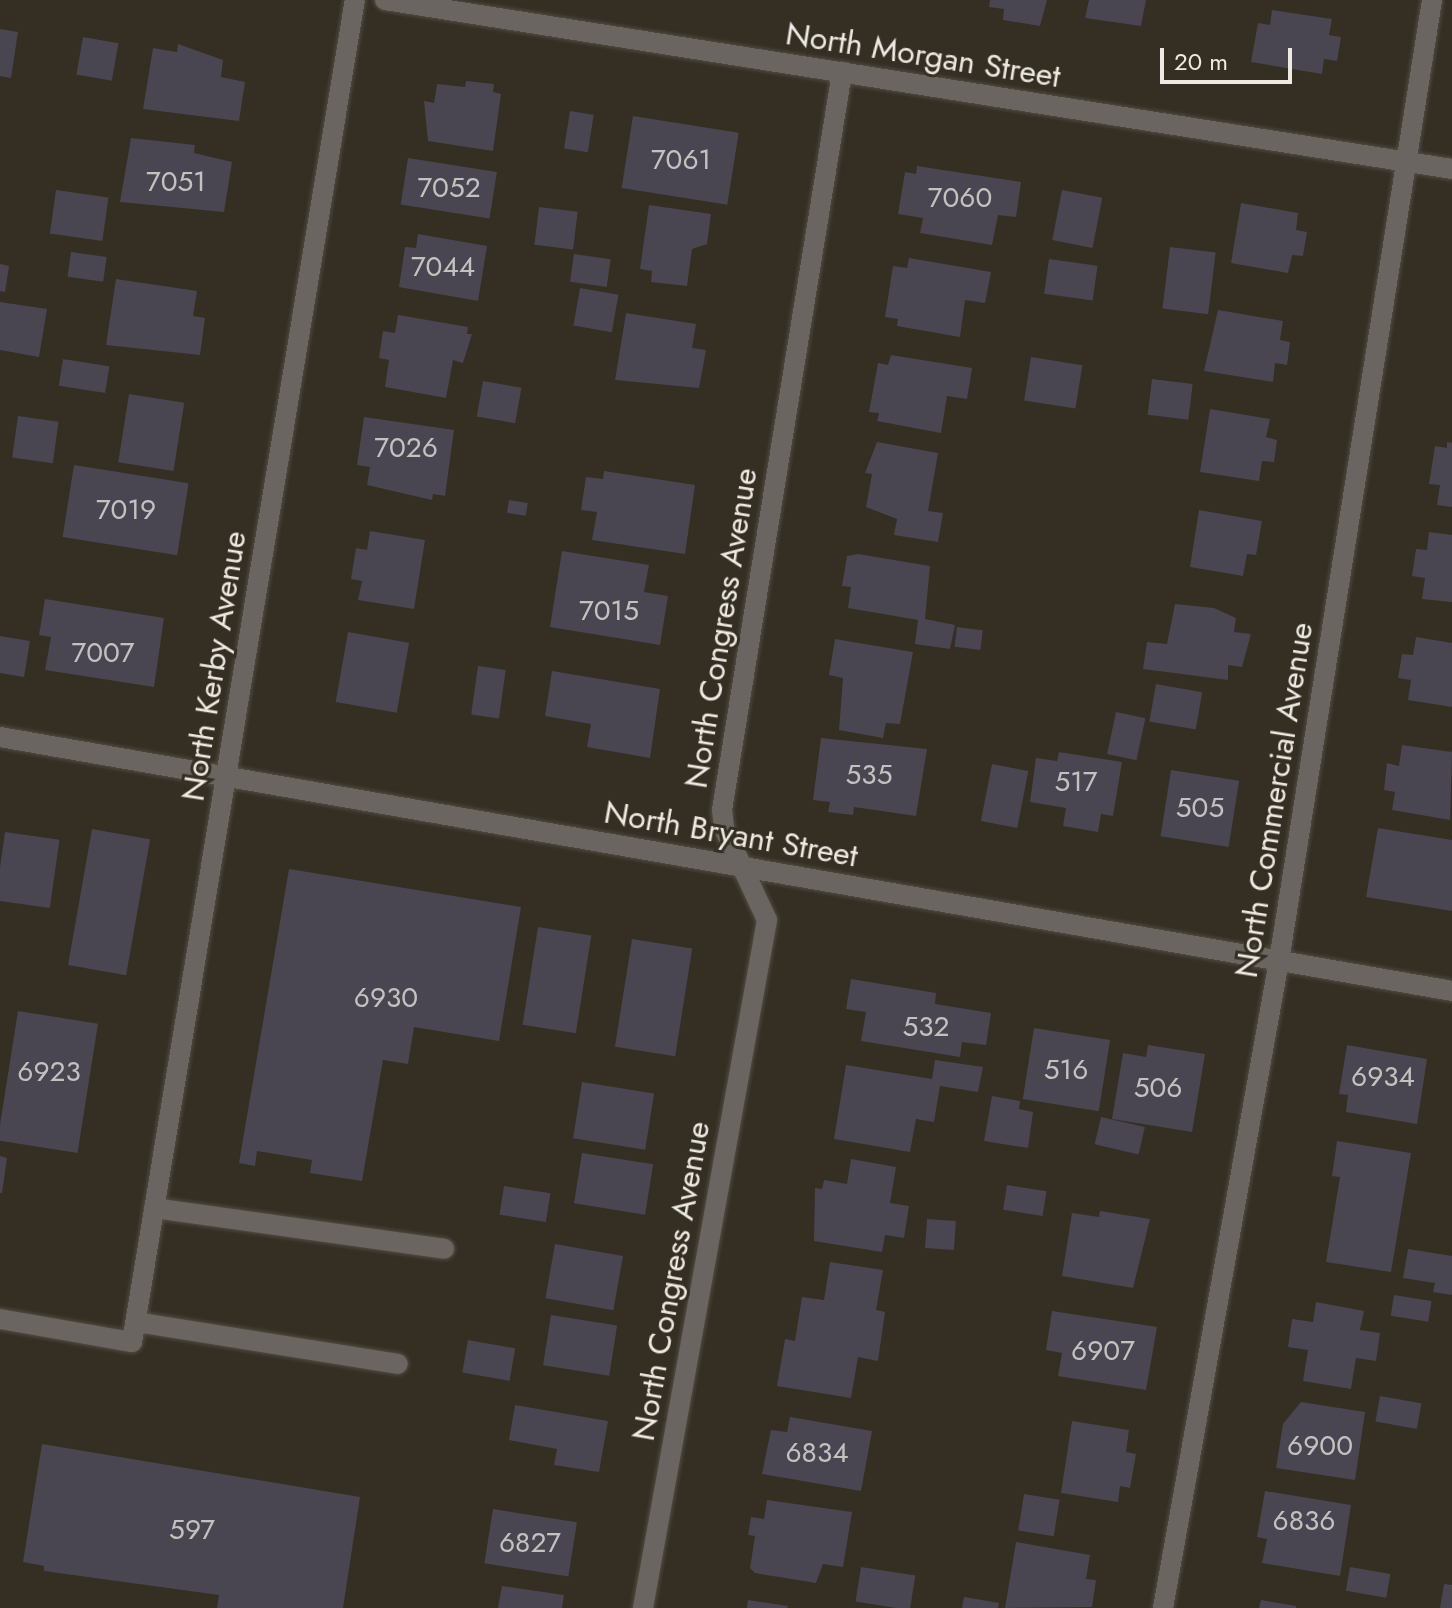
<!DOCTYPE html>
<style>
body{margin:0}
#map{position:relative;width:1452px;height:1608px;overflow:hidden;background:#342e23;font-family:Jost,sans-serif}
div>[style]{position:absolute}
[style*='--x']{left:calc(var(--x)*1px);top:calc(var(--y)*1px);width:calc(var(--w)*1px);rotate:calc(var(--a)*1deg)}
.building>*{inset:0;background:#494652;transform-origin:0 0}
.roads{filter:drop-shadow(0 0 2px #524c42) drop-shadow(0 0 2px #524c42)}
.lane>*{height:20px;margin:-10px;padding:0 10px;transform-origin:10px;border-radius:10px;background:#6b6562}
.street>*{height:20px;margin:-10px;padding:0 10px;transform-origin:10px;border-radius:10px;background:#6b6562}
span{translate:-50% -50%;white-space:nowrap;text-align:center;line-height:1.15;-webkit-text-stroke:6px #342e23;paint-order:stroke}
.number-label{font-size:28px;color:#c5c1bf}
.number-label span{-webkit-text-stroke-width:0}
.street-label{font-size:32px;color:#eeeae3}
.scale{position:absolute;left:1160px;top:48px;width:132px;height:36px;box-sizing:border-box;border:4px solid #eeeae3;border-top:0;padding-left:10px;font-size:24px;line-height:28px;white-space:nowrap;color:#eeeae3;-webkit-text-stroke:6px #342e23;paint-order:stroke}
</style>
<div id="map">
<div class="building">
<div style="clip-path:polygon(990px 0,1047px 0,1040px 26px,1003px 20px,1004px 9px,989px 7px)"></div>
<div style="clip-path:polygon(1089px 0,1146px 0,1141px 26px,1085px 18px)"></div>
<div style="clip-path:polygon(1272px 10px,1332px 19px,1329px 35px,1341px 37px,1337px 61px,1324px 59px,1322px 74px,1251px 62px,1258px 23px,1270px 25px)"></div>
<div style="clip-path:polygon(0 29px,18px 32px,11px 78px,0 76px)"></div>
<div style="left:83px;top:37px;width:36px;height:38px;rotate:10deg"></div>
<div style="clip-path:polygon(178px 44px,223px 60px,221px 77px,245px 82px,239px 121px,143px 109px,153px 48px,177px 52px)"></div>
<div style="clip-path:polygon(466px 81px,494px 84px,493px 92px,501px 94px,493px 151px,428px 141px,424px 101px,434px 103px,437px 84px,465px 87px)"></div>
<div style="left:570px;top:111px;width:24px;height:38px;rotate:9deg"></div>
<div style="left:633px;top:116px;width:107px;height:73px;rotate:9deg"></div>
<div style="clip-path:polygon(131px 138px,195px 145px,194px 153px,232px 162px,224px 212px,120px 202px)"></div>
<div style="left:408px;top:158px;width:90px;height:47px;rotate:9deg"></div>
<div style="clip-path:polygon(917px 166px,1021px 182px,1016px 217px,998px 215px,992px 245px,920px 233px,923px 218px,898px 214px,905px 172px,916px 174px)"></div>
<div style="left:56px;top:190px;width:53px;height:44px;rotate:8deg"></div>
<div style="left:1062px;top:190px;width:41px;height:51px;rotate:11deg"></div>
<div style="clip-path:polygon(1241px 203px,1298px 213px,1296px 230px,1307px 232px,1303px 256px,1292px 255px,1288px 273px,1231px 263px)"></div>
<div style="clip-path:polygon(649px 205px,711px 214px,707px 244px,692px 249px,687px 286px,651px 282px,652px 271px,640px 269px)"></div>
<div style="left:539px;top:207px;width:39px;height:38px;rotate:7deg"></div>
<div style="clip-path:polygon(418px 234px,487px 246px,478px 301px,399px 287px,405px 247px,416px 248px)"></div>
<div style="left:1170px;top:247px;width:46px;height:62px;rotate:7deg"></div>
<div style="left:71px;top:252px;width:36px;height:25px;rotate:8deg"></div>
<div style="left:574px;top:254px;width:37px;height:28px;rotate:8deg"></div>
<div style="clip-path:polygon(909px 258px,991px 272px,985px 303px,965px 300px,960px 337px,897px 326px,898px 319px,885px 317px,893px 266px,907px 268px)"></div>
<div style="left:1049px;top:259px;width:49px;height:35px;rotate:8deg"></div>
<div style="clip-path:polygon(0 264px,9px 266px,5px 292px,0 291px)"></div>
<div style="clip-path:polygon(116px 279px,197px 291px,193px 316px,205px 318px,200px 355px,106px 345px)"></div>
<div style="left:580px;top:288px;width:39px;height:38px;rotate:10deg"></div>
<div style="clip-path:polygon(0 302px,47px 309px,39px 357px,0 350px)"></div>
<div style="clip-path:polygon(1218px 310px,1283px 321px,1280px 340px,1290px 342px,1287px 365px,1275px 363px,1273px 382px,1204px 371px)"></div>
<div style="clip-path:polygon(626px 313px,696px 324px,692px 348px,706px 350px,699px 388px,615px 380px)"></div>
<div style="clip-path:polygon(398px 315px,468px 327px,467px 334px,472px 334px,463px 363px,453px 360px,446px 398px,385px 387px,389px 360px,379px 358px,383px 331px,395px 333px)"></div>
<div style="clip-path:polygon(891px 355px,972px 368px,967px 399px,947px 396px,941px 433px,877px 421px,879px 413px,869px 412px,878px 363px,888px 365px)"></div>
<div style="left:1031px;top:357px;width:52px;height:44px;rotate:9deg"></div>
<div style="left:63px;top:359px;width:47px;height:27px;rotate:9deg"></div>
<div style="left:1152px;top:379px;width:41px;height:36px;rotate:7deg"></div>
<div style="left:483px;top:381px;width:39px;height:36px;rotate:10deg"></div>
<div style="left:129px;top:394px;width:56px;height:69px;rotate:9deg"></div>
<div style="clip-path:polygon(1210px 409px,1270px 419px,1266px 437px,1277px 440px,1274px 462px,1262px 461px,1259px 481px,1200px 472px)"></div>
<div style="left:18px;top:416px;width:41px;height:42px;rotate:8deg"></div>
<div style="clip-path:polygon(364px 417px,454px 430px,445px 496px,433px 494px,432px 500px,367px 485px,370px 467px,357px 465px)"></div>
<div style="clip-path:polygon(877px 442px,938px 453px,928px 511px,943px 513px,938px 542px,894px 535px,897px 519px,866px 507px,872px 474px,865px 473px)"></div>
<div style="clip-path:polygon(1447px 442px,1452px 443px,1452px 507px,1437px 505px,1440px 485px,1429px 484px,1435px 446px,1447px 448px)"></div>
<div style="left:74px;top:465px;width:116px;height:73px;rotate:9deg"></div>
<div style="clip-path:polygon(604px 471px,695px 485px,685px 554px,592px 540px,597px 512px,581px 510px,586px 477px,603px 479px)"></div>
<div style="left:509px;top:500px;width:19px;height:13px;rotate:9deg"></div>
<div style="clip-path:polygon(1199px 510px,1262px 521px,1256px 555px,1247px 554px,1243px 576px,1190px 567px)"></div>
<div style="clip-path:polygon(370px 531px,425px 540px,414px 609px,358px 600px,362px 581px,351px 579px,356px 548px,367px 550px)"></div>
<div style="clip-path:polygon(1429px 532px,1452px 535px,1452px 602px,1422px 599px,1425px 578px,1412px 576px,1416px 549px,1427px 550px)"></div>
<div style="clip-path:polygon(562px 551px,649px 565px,644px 592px,668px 596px,660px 645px,550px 627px)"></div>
<div style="clip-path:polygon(858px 554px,930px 566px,925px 619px,955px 625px,950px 649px,915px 644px,918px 620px,848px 608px,851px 587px,842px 586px,847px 556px)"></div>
<div style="clip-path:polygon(45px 599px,164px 618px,154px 687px,45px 670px,51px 637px,39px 635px)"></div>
<div style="clip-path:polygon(1175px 604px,1214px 608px,1236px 618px,1234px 632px,1251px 634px,1242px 667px,1228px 665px,1228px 680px,1143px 669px,1147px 642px,1167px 644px)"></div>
<div style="left:957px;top:627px;width:26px;height:20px;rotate:7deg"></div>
<div style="left:348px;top:632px;width:62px;height:71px;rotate:10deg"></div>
<div style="clip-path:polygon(0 636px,30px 641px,24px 677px,0 673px)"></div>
<div style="clip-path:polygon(1416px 637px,1452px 643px,1452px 707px,1408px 700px,1411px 680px,1398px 678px,1402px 654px,1413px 655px)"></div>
<div style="clip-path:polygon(835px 639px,913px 652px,900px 724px,886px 723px,883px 738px,839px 730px,843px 678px,829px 675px)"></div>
<div style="left:478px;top:666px;width:28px;height:49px;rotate:8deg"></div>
<div style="clip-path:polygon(552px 671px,660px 689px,650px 758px,587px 747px,591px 724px,545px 716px)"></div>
<div style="left:1156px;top:684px;width:47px;height:38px;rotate:10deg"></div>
<div style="left:1116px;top:712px;width:30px;height:43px;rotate:12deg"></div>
<div style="clip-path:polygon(821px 738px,927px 749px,916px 816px,854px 807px,853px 815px,828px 812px,830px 802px,813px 800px)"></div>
<div style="clip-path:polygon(1402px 745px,1452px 752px,1450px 820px,1392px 810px,1395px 792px,1384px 790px,1387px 763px,1399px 766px)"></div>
<div style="clip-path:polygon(1059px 752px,1122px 762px,1113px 816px,1101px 814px,1098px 832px,1063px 826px,1066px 808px,1030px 802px,1036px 758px,1057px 761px)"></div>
<div style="left:992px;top:764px;width:37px;height:58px;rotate:11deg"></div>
<div style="left:1171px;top:770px;width:69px;height:67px;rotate:9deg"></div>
<div style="clip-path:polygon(1378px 828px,1452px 840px,1452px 911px,1366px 897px)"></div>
<div style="left:92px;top:829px;width:59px;height:138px;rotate:10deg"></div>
<div style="left:5px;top:832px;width:55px;height:69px;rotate:8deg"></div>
<div style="clip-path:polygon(289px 869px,521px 907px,499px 1041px,414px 1027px,408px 1064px,383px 1060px,362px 1181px,310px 1173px,312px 1160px,257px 1151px,255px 1166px,239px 1163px)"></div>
<div style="left:538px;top:927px;width:54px;height:99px;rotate:9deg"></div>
<div style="left:632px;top:939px;width:61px;height:109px;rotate:9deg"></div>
<div style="clip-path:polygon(851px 979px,936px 993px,935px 1004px,991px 1013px,986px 1045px,962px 1042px,960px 1057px,861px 1041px,866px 1012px,846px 1009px)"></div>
<div style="left:18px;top:1011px;width:81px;height:131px;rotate:9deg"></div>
<div style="left:1034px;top:1028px;width:77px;height:72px;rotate:9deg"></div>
<div style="clip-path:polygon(1148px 1045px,1205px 1054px,1192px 1132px,1112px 1119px,1123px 1053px,1146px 1057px)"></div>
<div style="clip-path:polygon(1347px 1045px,1427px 1059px,1417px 1124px,1346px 1112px,1348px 1095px,1339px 1094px)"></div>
<div style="clip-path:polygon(935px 1060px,983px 1067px,978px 1092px,940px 1086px,934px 1122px,916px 1119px,910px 1152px,834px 1139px,846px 1065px,932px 1079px)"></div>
<div style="left:582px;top:1082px;width:73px;height:57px;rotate:9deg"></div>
<div style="clip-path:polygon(992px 1096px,1020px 1101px,1019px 1109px,1033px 1112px,1028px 1148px,984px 1141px)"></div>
<div style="left:1101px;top:1117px;width:45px;height:28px;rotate:13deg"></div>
<div style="clip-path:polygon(1337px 1141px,1411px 1153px,1391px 1272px,1326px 1262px,1340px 1177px,1332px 1176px)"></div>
<div style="left:582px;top:1153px;width:72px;height:51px;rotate:9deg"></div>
<div style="clip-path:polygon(0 1156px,7px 1158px,2px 1193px,0 1193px)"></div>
<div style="clip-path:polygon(851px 1159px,896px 1167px,890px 1203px,909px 1206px,904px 1238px,885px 1235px,882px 1252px,814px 1241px,815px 1188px,822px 1189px,824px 1180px,847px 1184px)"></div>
<div style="left:1007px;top:1185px;width:40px;height:25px;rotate:9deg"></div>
<div style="left:504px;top:1186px;width:47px;height:29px;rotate:9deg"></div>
<div style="clip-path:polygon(1100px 1211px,1150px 1219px,1133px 1288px,1062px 1276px,1072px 1213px,1099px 1217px)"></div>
<div style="left:927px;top:1219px;width:29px;height:29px;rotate:4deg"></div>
<div style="left:555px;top:1244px;width:69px;height:55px;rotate:10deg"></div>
<div style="clip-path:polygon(1408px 1249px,1452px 1256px,1452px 1295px,1433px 1292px,1435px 1283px,1403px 1278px)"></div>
<div style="clip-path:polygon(830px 1262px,883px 1270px,876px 1310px,885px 1312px,878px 1361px,858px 1357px,851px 1398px,777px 1386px,785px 1339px,795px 1341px,802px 1297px,824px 1300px)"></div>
<div style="left:1394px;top:1295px;width:38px;height:21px;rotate:9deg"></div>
<div style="clip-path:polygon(1316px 1302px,1364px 1311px,1360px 1330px,1380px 1333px,1376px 1361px,1356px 1358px,1351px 1389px,1303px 1381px,1308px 1350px,1288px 1347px,1292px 1319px,1313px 1322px)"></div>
<div style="clip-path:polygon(1052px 1311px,1157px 1327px,1146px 1390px,1058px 1376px,1062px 1353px,1046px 1350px)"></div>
<div style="left:551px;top:1315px;width:67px;height:51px;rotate:9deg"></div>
<div style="left:468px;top:1340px;width:48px;height:33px;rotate:10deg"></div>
<div style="left:1380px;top:1396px;width:42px;height:26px;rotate:10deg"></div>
<div style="clip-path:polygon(1301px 1402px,1365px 1412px,1355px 1480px,1276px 1468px,1283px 1424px)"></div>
<div style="clip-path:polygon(515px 1405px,608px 1421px,599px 1472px,554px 1465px,557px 1449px,509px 1440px)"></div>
<div style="clip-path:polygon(790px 1417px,872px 1431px,861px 1491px,762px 1474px,771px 1430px,787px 1432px)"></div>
<div style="clip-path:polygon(1072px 1421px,1129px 1430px,1126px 1452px,1136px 1454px,1130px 1488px,1120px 1486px,1118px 1502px,1061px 1493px)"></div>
<div style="clip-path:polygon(42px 1444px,360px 1497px,343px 1608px,217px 1608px,219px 1595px,44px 1571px,44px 1566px,23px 1562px)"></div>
<div style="clip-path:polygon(1265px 1491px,1351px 1505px,1340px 1576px,1262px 1563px,1267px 1539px,1257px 1537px)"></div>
<div style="left:1024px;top:1494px;width:36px;height:37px;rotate:9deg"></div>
<div style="clip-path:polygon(767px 1500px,852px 1512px,843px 1567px,823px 1564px,816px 1583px,755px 1573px,750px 1568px,755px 1536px,748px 1535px,751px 1517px,764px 1519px)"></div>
<div style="left:493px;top:1509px;width:85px;height:55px;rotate:9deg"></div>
<div style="clip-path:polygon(1016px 1542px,1090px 1555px,1086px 1579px,1096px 1580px,1092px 1607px,1005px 1608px)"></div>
<div style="left:861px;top:1567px;width:55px;height:35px;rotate:9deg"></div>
<div style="left:1350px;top:1567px;width:41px;height:24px;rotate:10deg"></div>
<div style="clip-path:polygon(1444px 1584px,1452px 1585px,1452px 1608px,1440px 1608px)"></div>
<div style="clip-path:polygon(502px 1586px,564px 1595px,562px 1608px,498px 1608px)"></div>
<div style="clip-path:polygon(964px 1597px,999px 1603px,998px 1608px,962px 1608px)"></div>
<div style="clip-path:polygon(748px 1600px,788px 1606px,787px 1608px,747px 1608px)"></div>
<div style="clip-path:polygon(1261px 1600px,1296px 1606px,1296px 1608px,1259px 1608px)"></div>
</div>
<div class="roads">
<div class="lane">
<div style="--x:154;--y:1208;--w:293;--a:8"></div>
<div style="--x:136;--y:1322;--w:265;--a:9.1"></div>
</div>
<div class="street">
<div style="--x:385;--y:0;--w:1080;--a:9"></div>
<div style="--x:0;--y:737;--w:1474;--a:9.92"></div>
<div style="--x:0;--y:1319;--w:134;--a:9.9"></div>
<div style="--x:132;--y:1342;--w:1360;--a:-80.57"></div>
<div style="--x:643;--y:1608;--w:699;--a:-79.78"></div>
<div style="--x:767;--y:920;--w:102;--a:-115.1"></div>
<div style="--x:724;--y:828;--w:18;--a:-96"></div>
<div style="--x:722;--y:810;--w:748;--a:-80.76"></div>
<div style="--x:1163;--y:1608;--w:657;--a:-79.84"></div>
<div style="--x:1279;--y:961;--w:973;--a:-80.95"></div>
</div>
</div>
<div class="number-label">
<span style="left:681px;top:160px">7061</span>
<span style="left:176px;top:182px">7051</span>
<span style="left:449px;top:188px">7052</span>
<span style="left:960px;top:198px">7060</span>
<span style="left:443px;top:267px">7044</span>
<span style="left:406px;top:448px">7026</span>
<span style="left:126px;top:510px">7019</span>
<span style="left:609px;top:611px">7015</span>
<span style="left:103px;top:653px">7007</span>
<span style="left:869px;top:775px">535</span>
<span style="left:1076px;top:782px">517</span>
<span style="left:1200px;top:808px">505</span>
<span style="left:386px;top:998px">6930</span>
<span style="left:926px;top:1027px">532</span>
<span style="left:1066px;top:1070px">516</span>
<span style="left:49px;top:1072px">6923</span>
<span style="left:1383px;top:1077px">6934</span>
<span style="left:1158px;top:1088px">506</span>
<span style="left:1103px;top:1351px">6907</span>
<span style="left:1320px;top:1446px">6900</span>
<span style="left:817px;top:1453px">6834</span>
<span style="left:1304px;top:1521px">6836</span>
<span style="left:192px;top:1530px">597</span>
<span style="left:530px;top:1543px">6827</span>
</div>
<div class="street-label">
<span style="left:923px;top:55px;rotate:9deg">North Morgan Street</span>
<span style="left:721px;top:628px;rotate:-81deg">North Congress Avenue</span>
<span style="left:214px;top:666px;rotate:-81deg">North Kerby Avenue</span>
<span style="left:1274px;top:800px;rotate:-81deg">North Commercial Avenue</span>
<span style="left:731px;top:834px;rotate:10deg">North Bryant Street</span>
<span style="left:671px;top:1281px;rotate:-80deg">North Congress Avenue</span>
</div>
<div class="scale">20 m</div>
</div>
